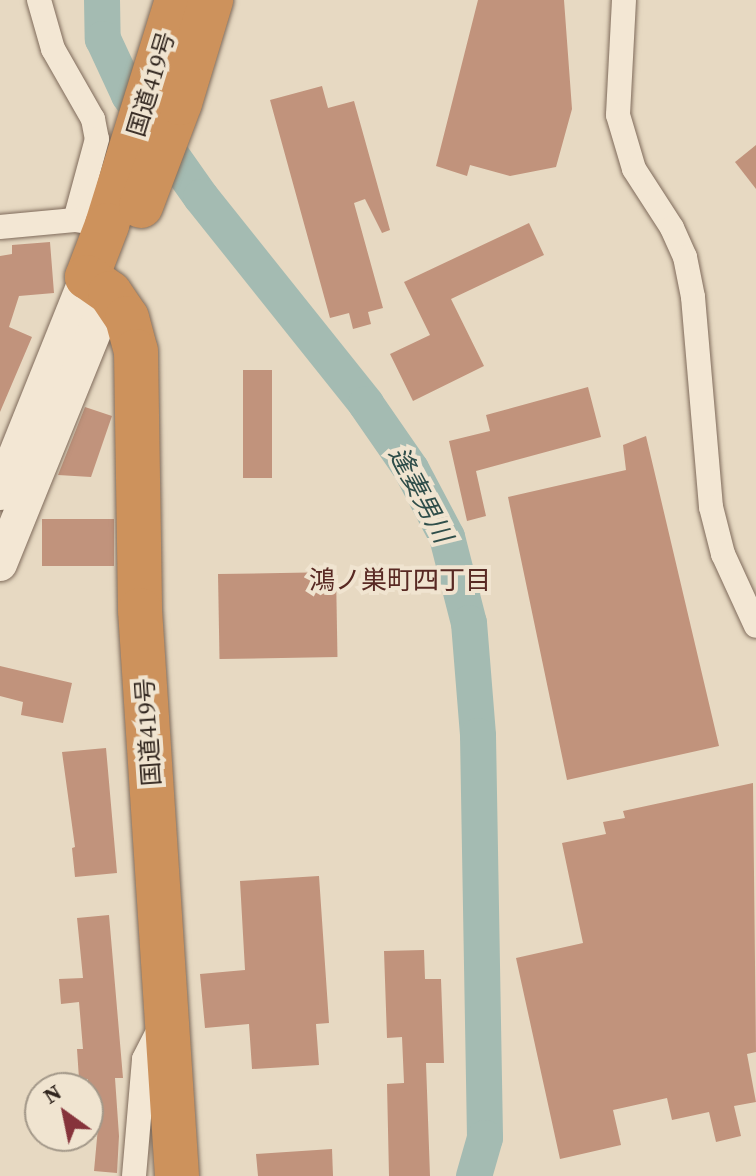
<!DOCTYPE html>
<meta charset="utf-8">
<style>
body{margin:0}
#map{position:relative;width:756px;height:1176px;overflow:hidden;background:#e7d9c2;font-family:"Source Serif 4","Noto Sans JP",serif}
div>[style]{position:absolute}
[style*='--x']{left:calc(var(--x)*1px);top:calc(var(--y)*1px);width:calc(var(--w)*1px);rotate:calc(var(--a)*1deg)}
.river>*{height:36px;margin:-18px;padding:0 18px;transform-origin:18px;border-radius:18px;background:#a4bbb2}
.building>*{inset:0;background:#c1937c;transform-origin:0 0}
.roads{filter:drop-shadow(0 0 2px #7f6b5b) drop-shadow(0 0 2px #7f6b5b)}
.street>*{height:24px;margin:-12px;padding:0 12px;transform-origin:12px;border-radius:12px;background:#f3e7d4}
.secondary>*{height:34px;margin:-17px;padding:0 17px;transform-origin:17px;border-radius:17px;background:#f3e7d4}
.highway>*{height:44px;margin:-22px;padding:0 22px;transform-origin:22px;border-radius:22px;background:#cd925c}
span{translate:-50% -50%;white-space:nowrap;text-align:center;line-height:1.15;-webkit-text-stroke:8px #f0e4d0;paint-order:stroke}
.street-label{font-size:24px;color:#30251e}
.water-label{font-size:26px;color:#2f4e4a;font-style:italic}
.neighbourhood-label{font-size:26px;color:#582923}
.north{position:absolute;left:24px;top:1072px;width:80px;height:80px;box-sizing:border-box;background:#f0e4d0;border:2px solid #a39889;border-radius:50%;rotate:327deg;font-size:22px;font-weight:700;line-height:32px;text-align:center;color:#30251e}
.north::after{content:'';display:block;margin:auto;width:28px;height:36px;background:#86333b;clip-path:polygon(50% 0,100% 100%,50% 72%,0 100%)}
</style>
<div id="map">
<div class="river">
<div style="--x:102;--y:0;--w:39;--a:89"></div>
<div style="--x:103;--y:39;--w:62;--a:65.1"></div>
<div style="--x:129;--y:95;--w:125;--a:54.8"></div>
<div style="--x:201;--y:197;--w:265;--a:51.4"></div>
<div style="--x:366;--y:404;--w:79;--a:55.3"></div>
<div style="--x:411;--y:469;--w:77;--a:62.1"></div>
<div style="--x:447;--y:537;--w:89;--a:75.7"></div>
<div style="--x:469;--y:623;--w:113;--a:85.4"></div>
<div style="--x:478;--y:736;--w:402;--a:89"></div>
<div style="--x:485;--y:1138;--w:40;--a:106"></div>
</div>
<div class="building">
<div style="clip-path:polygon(478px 0,564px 0,572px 109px,556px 167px,510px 176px,470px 165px,467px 176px,436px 166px)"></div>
<div style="clip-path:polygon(322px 86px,328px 108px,354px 101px,390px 230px,382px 233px,365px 199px,354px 203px,383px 308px,368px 312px,371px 324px,353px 329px,349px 313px,330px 318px,270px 100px)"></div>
<div style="clip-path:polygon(756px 145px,756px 189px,735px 162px)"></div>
<div style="clip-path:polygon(529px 223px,544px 255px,451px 299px,484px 366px,413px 401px,390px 354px,430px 335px,404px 282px)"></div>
<div style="clip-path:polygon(50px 242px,54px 293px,19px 296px,9px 327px,32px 337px,0 412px,0 256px,12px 254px,12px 245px)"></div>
<div style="left:243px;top:370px;width:29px;height:108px"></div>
<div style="clip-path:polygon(588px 387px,601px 437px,476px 471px,486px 516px,467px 521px,449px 441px,490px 431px,486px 415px)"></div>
<div style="clip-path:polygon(85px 407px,112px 416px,91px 477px,58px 475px)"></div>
<div style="clip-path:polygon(646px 436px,719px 746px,567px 780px,508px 497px,626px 470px,623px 445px)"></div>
<div style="left:114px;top:519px;width:47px;height:72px;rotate:90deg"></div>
<div style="left:336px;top:572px;width:85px;height:118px;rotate:89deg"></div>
<div style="clip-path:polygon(0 666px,72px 683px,63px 723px,21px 715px,23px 702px,0 696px)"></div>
<div style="clip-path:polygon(106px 748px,117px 873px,75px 877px,72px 848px,75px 847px,62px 752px)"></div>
<div style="clip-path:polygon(753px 783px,756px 1052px,747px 1054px,756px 1102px,734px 1106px,741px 1136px,716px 1142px,709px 1112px,672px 1120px,667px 1098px,613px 1110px,621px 1145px,560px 1159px,516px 958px,583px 943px,562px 843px,606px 834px,603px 822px,625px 818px,623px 811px)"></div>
<div style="clip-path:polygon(319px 876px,329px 1023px,316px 1024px,319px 1065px,252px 1069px,249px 1024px,205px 1028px,200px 974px,245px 970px,240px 881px)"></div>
<div style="clip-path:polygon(109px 915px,123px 1078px,115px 1078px,119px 1136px,117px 1173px,94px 1171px,98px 1127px,88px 1127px,88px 1079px,79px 1079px,77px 1049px,83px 1049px,79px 1002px,61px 1004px,59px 979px,83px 978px,77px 918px)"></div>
<div style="clip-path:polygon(424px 950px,425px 979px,441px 979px,444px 1063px,426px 1063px,430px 1176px,389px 1176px,387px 1084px,404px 1083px,402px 1037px,387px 1038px,384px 951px)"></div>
<div style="clip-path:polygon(332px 1149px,333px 1176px,258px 1176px,256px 1154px)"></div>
</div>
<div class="roads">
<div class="street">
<div style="--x:39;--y:0;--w:51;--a:74.1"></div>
<div style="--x:53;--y:49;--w:81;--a:60.3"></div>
<div style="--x:93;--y:119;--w:20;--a:79"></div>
<div style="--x:97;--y:139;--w:84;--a:105.2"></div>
<div style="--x:75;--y:220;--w:32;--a:9"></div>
<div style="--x:624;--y:0;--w:115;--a:93"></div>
<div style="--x:618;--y:115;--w:56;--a:73.5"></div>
<div style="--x:634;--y:169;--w:70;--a:57.2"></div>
<div style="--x:672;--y:228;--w:32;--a:66"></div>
<div style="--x:685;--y:257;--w:41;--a:78.7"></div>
<div style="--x:693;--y:297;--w:211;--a:85.1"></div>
<div style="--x:711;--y:507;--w:49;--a:75.7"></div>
<div style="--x:723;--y:554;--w:79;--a:65.4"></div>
<div style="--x:0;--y:227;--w:75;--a:-5.3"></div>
<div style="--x:134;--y:1176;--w:117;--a:-85.1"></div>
<div style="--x:144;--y:1059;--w:36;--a:-63"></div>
</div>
<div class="secondary">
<div style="--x:0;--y:493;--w:233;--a:-68.1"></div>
<div style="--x:0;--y:564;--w:292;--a:-67.9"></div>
</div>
<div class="highway">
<div style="--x:177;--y:0;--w:236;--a:107.3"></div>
<div style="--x:107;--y:225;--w:56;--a:111"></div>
<div style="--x:87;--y:277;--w:28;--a:35"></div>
<div style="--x:110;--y:293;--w:30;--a:56"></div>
<div style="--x:127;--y:318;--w:34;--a:75"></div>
<div style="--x:136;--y:351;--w:259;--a:89.1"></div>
<div style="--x:140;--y:610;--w:567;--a:86.26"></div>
<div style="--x:141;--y:206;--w:110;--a:-69.3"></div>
<div style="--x:180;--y:103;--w:108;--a:-73.2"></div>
</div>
</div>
<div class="street-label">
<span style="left:151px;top:84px;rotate:-73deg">国道419号</span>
<span style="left:148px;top:732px;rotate:-94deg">国道419号</span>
</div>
<div class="water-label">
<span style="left:420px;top:495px;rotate:62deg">逢妻男川</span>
</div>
<div class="neighbourhood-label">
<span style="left:400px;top:581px">鴻ノ巣町四丁目</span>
</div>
<div class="north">N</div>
</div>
